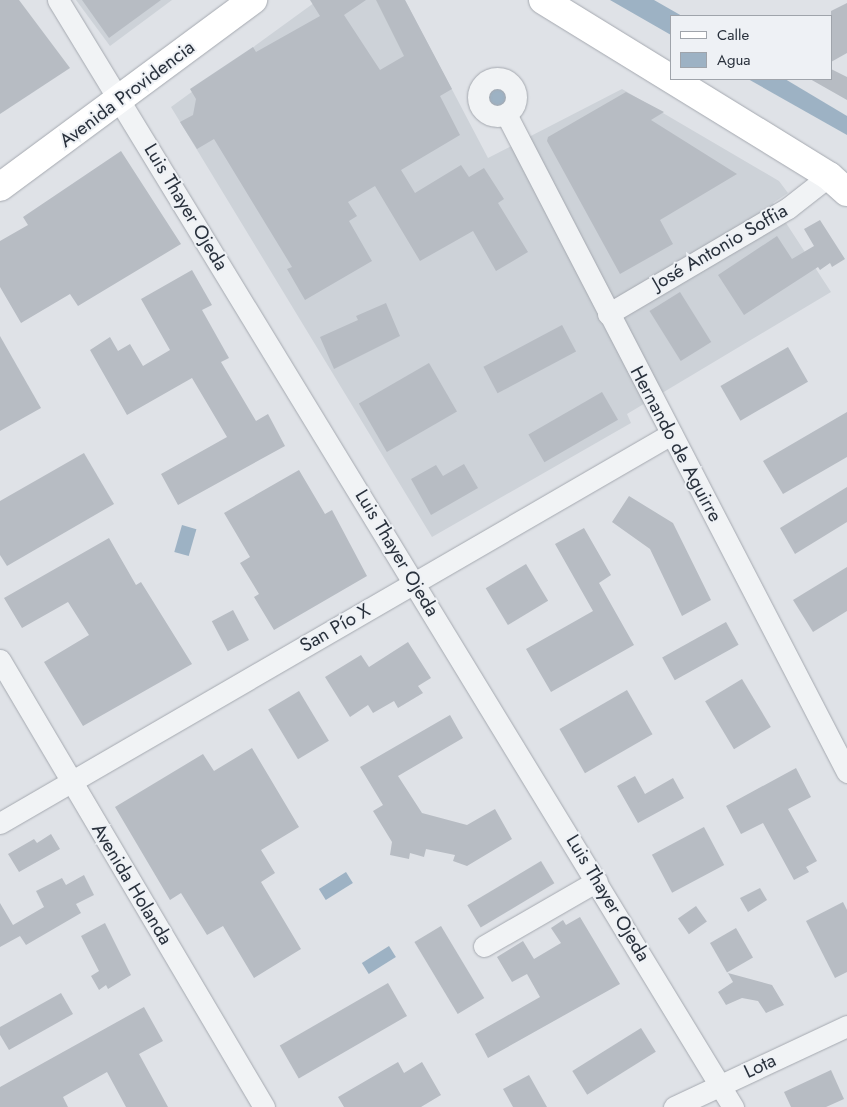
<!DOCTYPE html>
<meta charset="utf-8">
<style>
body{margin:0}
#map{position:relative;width:847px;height:1107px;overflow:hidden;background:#dfe2e7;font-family:Jost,sans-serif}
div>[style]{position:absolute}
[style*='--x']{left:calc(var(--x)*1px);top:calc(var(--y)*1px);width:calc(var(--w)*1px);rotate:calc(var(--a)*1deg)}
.built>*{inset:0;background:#cdd2d8}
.water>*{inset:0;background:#9db2c4;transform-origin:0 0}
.round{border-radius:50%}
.building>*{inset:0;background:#b7bcc3;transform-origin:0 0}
.roads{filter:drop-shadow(0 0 1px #a5a9b0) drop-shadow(0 0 1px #a5a9b0)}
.minor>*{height:21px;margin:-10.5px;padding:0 10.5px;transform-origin:10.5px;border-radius:10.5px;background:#f1f3f5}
.minor>.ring{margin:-10.5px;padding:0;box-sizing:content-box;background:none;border:21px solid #f1f3f5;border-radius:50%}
.major>*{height:28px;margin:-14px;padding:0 14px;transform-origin:14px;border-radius:14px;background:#fff}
span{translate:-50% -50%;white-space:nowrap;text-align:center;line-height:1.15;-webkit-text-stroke:4px #eef1f5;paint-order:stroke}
.street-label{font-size:19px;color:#29313c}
.legend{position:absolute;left:670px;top:15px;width:162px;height:65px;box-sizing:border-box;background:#eef1f5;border:1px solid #9fa4ab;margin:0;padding:6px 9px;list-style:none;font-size:15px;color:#29313c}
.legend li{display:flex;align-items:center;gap:10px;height:25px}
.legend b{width:25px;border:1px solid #9fa4ab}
</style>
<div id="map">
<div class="built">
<div style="clip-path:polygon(76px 0,172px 0,110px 46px)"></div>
<div style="clip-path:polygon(318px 0,405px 0,488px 158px,622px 89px,779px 181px,788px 193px,773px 203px,831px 292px,627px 414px,631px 423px,432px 537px,171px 107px)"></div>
</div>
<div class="water">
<div style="clip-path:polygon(610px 0,654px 0,682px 16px,671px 16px,671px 35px)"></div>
<div style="clip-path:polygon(748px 79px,785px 79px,847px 116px,847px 135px)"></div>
<div class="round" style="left:483px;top:83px;width:26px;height:26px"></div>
<div style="left:182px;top:525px;width:15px;height:28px;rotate:16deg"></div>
<div style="left:346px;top:872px;width:13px;height:32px;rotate:58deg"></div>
<div style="left:389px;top:946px;width:13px;height:32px;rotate:58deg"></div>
</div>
<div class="building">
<div style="clip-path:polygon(0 0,19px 0,70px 68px,0 114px)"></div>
<div style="clip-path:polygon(82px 0,161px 0,109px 38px)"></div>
<div style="clip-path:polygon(310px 0,366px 0,344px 15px,380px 70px,404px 56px,376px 0,405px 0,452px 89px,440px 96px,460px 135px,401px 170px,415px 193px,461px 165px,469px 177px,484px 168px,504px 199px,498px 203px,528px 252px,496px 271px,473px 231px,420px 261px,375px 186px,348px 202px,357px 216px,349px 221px,372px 261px,305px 300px,287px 269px,292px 267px,214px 139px,197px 149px,180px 122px,193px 115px,196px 99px,190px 89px,253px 47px,256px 52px,320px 16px)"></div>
<div style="clip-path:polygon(847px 3px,847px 53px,831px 62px,831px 11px)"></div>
<div style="clip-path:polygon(831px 69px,847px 77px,847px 100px,810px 79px,831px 79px)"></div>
<div style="clip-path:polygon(626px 92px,664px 112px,651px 120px,737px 174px,660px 220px,673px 244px,620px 274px,547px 141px,548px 137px)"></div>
<div style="clip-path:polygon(121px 151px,181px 244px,78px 306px,70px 294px,21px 323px,0 287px,0 241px,28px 225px,23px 217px)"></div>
<div style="clip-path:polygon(820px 220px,845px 259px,832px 267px,830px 263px,820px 270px,818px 267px,744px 315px,718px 275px,777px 236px,792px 259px,814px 246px,804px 229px)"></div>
<div style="clip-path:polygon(192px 270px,212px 305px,202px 310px,229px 358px,221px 362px,256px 421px,268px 414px,285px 446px,178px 505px,161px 474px,227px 437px,192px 378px,127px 415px,90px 350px,110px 337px,118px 351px,130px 344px,143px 366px,170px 350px,141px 299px)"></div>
<div style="left:680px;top:292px;width:59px;height:36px;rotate:58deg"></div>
<div style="clip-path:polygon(386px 303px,400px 336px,334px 369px,320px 337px,358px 320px,356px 316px)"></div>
<div style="left:562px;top:325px;width:30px;height:89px;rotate:62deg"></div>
<div style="clip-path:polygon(0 336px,41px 408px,0 431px)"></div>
<div style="left:788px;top:347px;width:40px;height:78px;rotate:60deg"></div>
<div style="left:429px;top:363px;width:56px;height:81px;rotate:60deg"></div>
<div style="left:602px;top:392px;width:32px;height:85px;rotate:60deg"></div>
<div style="clip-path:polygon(847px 412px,847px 457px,783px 494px,763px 461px)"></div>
<div style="clip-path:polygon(84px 453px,114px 504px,7px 566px,0 555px,0 501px)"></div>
<div style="clip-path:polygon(464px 464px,478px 488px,431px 515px,411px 479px,436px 465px,443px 476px)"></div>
<div style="clip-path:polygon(299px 470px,325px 514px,332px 510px,367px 576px,274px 630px,254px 597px,259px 594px,240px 563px,250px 557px,224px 513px)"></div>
<div style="clip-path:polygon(847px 487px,847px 522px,795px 554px,780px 528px)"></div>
<div style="clip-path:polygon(629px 496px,673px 523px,711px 600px,682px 616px,650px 549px,612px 522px)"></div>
<div style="clip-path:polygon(584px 528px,611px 575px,599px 583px,634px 645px,551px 692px,526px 649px,593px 611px,555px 544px)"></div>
<div style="clip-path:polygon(109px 538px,136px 585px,141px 582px,192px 664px,83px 726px,44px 662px,89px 635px,68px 602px,22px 628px,4px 598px)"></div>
<div style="left:526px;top:564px;width:43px;height:47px;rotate:59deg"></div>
<div style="clip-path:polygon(847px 567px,847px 611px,813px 632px,793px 600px)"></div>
<div style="left:233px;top:610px;width:34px;height:24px;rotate:62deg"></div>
<div style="left:726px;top:622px;width:26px;height:73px;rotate:61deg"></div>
<div style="clip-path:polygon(408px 642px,431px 678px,418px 686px,423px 693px,398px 708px,394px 701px,373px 713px,368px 705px,350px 717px,325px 677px,361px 655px,369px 667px)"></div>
<div style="left:742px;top:679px;width:56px;height:43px;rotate:59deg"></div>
<div style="left:627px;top:690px;width:51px;height:78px;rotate:60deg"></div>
<div style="left:299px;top:691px;width:58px;height:36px;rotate:59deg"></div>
<div style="clip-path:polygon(450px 715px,463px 738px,398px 776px,422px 813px,467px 825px,495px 809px,512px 839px,467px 866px,453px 861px,455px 855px,426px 849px,424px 857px,410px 853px,409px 859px,390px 855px,392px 842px,373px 811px,383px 805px,360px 767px)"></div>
<div style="clip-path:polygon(252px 748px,299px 827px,261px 850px,275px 873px,261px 882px,301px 949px,254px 978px,223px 926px,207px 935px,181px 893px,170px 900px,115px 807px,203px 754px,214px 771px)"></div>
<div style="clip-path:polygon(796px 768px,811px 797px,788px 809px,817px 861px,806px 867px,809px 872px,794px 880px,763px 823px,741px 834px,726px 806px)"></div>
<div style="clip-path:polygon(635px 776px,645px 794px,673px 778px,684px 798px,638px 823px,617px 786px)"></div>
<div style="left:704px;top:827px;width:43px;height:59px;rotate:62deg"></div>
<div style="clip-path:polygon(51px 834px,60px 849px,19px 872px,8px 854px,34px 839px,37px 843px)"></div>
<div style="left:541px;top:861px;width:26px;height:86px;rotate:59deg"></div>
<div style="clip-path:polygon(84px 875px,94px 895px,76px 904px,81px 913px,26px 945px,20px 936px,0 947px,0 903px,13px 925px,44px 907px,36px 891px,62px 878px,66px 885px)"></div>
<div style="clip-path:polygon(760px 888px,767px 900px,748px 912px,740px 898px)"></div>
<div style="clip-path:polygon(843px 902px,847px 910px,847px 972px,835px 978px,806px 921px)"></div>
<div style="left:696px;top:906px;width:19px;height:22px;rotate:55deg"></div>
<div style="clip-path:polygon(580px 917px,620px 984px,488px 1058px,475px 1034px,540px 997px,527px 974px,512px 982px,497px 957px,523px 941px,534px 959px,561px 943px,551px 928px,563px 920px,566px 925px)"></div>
<div style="clip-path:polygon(105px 923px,131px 975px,108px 989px,106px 985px,99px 990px,91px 976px,99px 971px,81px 936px)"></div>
<div style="left:441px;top:926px;width:84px;height:31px;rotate:59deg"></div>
<div style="left:736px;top:928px;width:34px;height:30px;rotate:60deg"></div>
<div style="clip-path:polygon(728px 973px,772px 985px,784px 1005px,766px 1013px,758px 1001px,742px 998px,726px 1005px,718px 992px,733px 982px)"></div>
<div style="left:388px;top:983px;width:38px;height:125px;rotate:60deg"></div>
<div style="clip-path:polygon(61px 993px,73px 1014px,9px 1050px,0 1035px,0 1027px)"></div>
<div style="clip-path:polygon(144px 1007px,163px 1041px,139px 1054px,168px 1107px,126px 1107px,107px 1072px,63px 1097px,68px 1107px,0 1107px,0 1087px)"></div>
<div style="left:641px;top:1028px;width:28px;height:81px;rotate:58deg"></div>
<div style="clip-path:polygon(398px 1062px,404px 1073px,422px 1062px,441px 1095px,421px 1107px,344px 1107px,338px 1097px)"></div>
<div style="clip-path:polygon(831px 1070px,844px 1099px,826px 1107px,791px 1107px,784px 1092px)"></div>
<div style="clip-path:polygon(529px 1075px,547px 1107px,513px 1107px,503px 1089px)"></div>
</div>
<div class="roads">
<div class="minor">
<div style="--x:58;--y:0;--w:1297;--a:58.63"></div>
<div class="ring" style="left:478px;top:78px;width:17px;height:17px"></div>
<div style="--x:506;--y:114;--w:741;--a:62.61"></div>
<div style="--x:608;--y:314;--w:209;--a:-30.5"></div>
<div style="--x:788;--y:208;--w:52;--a:-38"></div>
<div style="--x:0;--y:660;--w:519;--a:59.43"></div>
<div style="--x:0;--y:823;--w:776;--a:-30.1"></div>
<div style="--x:484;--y:946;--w:130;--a:-29.9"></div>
<div style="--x:674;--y:1107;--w:191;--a:-25.1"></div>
</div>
<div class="major">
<div style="--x:543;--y:0;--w:336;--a:31.6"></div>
<div style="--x:829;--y:176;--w:24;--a:42"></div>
<div style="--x:0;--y:187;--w:315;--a:-36.5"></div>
</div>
</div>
<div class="street-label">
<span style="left:127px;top:94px;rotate:-37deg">Avenida Providencia</span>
<span style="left:186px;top:207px;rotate:59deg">Luis Thayer Ojeda</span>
<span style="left:720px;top:247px;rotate:-30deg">José Antonio Soffia</span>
<span style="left:676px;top:444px;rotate:62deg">Hernando de Aguirre</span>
<span style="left:397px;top:553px;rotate:59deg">Luis Thayer Ojeda</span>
<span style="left:335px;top:628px;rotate:-30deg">San Pío X</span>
<span style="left:132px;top:884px;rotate:59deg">Avenida Holanda</span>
<span style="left:608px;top:898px;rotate:59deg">Luis Thayer Ojeda</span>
<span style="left:760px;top:1066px;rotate:-25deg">Lota</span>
</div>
<ul class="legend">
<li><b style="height:6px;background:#fff"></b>Calle</li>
<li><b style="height:14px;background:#9db2c4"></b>Agua</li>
</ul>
</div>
